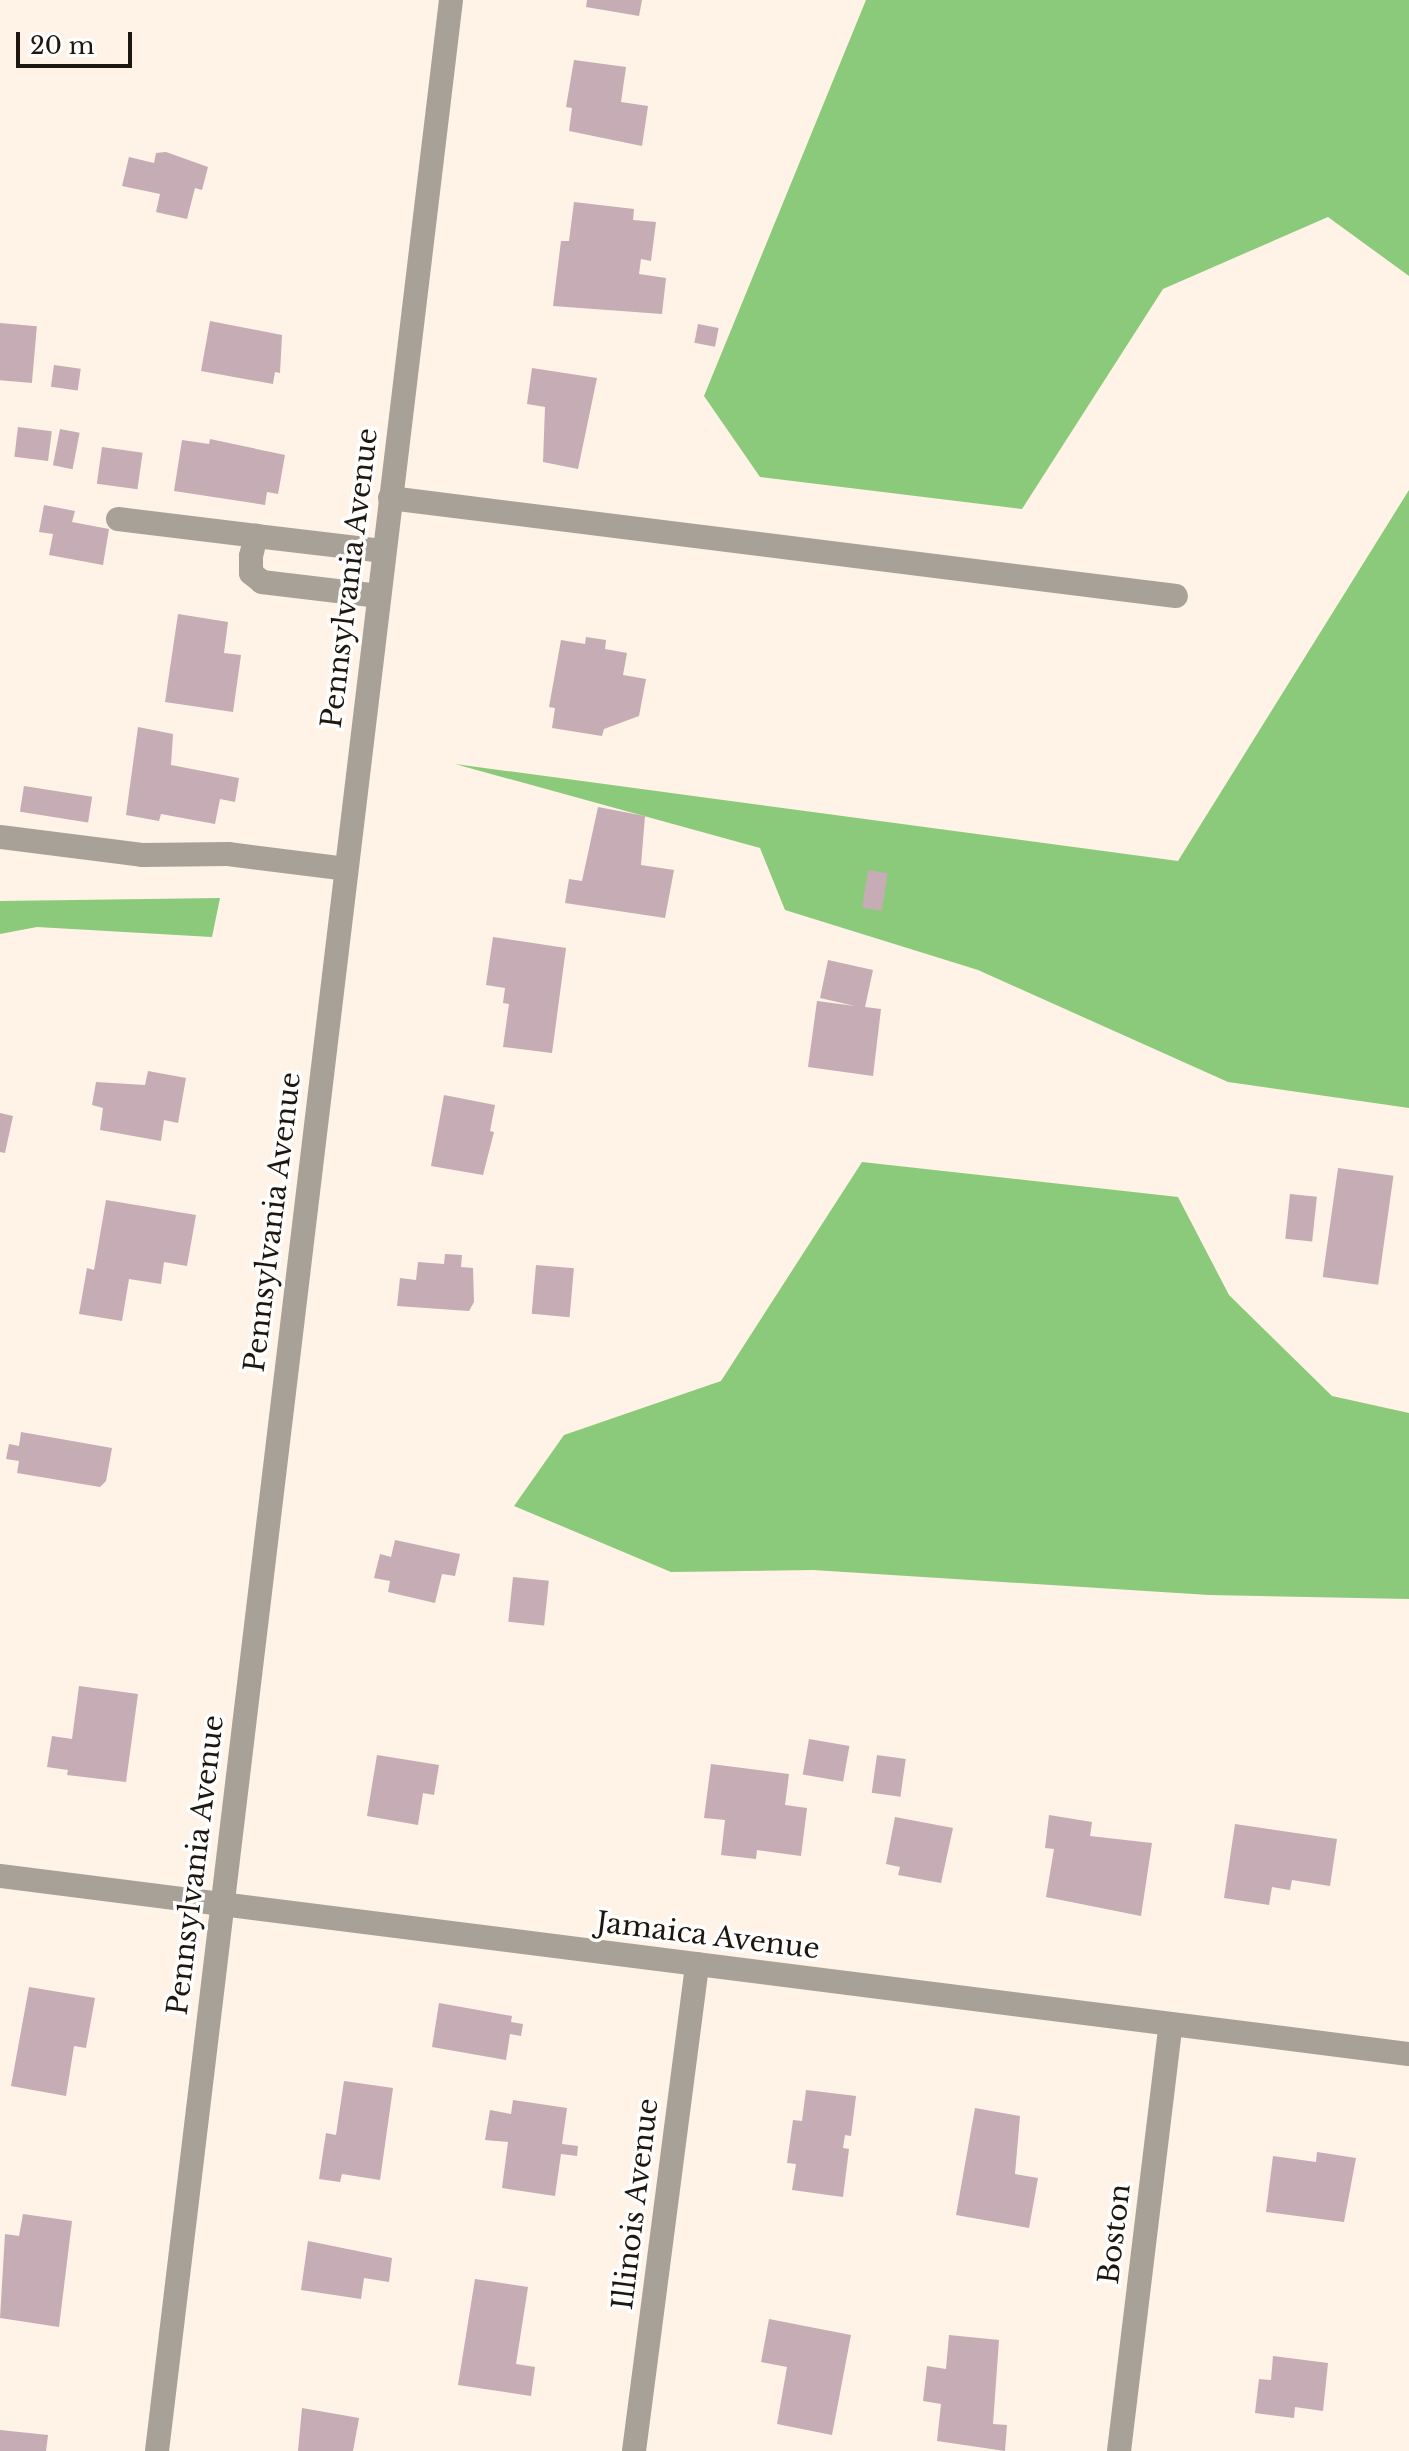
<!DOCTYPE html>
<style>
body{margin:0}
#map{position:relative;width:1409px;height:2451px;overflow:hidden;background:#fff2e7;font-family:"Libre Baskerville",serif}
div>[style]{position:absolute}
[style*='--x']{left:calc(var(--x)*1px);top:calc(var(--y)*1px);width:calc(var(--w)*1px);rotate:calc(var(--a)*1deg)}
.forest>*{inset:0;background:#8aca7a}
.building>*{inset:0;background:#c6acb4;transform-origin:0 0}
.minor>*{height:24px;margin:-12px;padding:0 12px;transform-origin:12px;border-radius:12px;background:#a8a198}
span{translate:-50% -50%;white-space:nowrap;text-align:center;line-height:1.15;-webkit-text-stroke:7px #fff;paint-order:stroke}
.street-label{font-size:28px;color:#1e1710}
.scale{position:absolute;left:16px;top:32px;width:116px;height:36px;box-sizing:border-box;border:4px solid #1e1710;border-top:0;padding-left:10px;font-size:24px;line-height:28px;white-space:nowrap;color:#1e1710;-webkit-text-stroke:6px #fff;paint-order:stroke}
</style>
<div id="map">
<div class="forest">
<div style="clip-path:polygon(866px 0,1409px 0,1409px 276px,1328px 217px,1163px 289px,1022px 509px,760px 477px,704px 396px)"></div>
<div style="clip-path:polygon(1409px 490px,1409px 1108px,1228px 1082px,978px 970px,785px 910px,760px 848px,455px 764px,1178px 861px)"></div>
<div style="clip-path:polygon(220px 898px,212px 937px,37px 927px,0 934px,0 901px)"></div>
<div style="clip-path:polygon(862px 1162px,1178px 1197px,1229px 1295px,1332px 1396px,1409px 1413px,1409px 1599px,1209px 1595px,813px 1570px,671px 1572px,514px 1506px,564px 1435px,721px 1381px)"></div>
</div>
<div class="building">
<div style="clip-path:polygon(587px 0,642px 0,639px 16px,586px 7px)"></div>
<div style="clip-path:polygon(574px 60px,626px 67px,621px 102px,648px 106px,642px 146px,569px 131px,572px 108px,566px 107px)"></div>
<div style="clip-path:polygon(166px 152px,208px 167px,202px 190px,195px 188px,187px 219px,156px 212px,160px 194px,122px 186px,129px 157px,154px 163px,156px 153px)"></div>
<div style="clip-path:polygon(574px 202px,634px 209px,633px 220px,656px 222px,651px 261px,641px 259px,639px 274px,666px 278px,662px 314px,553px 306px,561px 241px,569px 241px)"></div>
<div style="clip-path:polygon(210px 321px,282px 335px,280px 373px,275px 372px,273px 384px,201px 371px)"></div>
<div style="left:0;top:323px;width:37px;height:57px;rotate:5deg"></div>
<div style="left:698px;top:324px;width:21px;height:19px;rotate:11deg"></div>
<div style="left:54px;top:365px;width:27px;height:22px;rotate:8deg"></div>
<div style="clip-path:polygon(532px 368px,597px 378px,578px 469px,543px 462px,545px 407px,527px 404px)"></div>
<div style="left:18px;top:427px;width:34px;height:30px;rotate:7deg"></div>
<div style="left:60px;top:429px;width:20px;height:37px;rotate:11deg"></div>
<div style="clip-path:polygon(210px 439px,285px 455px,278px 494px,267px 492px,265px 505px,174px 491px,182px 440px,209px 444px)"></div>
<div style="left:102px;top:447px;width:41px;height:37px;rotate:8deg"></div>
<div style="clip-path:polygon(44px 505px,75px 511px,72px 522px,109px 529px,103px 565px,49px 555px,53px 534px,39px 532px)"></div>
<div style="clip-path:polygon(178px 614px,228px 622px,224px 653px,241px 655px,233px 712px,165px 702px)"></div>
<div style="clip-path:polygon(586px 637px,606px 640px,605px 649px,627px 653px,623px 675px,646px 679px,639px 716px,604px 729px,602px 736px,552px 728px,555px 708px,549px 707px,561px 640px,585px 644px)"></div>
<div style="clip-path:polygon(138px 727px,173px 734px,171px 765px,239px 778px,235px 802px,220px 799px,215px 824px,161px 814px,159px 821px,126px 815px)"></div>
<div style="left:24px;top:786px;width:69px;height:26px;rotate:9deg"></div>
<div style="clip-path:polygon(598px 807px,645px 816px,641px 865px,674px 870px,665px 918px,565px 903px,569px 879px,582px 881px)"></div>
<div style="left:868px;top:870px;width:20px;height:38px;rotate:9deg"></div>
<div style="clip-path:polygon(493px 937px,566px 948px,552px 1053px,503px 1047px,509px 1004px,503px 1003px,505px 988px,486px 985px)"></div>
<div style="clip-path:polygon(828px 960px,873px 970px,865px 1007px,881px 1009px,873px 1076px,808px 1067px,817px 1001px,855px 1006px,820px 998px)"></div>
<div style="clip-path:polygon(148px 1071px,186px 1078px,178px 1123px,164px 1120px,161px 1141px,100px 1130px,103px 1108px,92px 1105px,96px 1082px,145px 1085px)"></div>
<div style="clip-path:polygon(444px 1095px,495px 1105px,490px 1131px,494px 1132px,483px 1175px,431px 1166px)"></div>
<div style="clip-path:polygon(0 1113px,13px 1116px,5px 1153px,0 1152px)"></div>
<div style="left:1338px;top:1168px;width:56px;height:110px;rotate:8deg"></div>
<div style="left:1290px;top:1194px;width:27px;height:45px;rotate:6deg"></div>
<div style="clip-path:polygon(106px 1200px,196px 1215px,187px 1266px,164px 1262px,161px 1284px,129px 1279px,122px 1321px,79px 1314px,87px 1268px,94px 1270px)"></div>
<div style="clip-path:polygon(445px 1254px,462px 1255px,461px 1267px,473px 1268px,474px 1302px,469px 1311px,397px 1306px,400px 1278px,416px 1280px,418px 1262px,444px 1264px)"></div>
<div style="left:536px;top:1265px;width:38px;height:49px;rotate:5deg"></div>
<div style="clip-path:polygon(21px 1432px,112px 1448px,106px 1481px,100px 1487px,17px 1473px,19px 1461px,6px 1459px,9px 1444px,19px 1446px)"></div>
<div style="clip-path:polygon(395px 1540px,460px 1554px,455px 1576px,442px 1574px,435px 1603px,388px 1592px,390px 1581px,374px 1578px,380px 1554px,391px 1557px)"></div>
<div style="left:513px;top:1577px;width:36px;height:45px;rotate:6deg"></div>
<div style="clip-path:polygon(79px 1686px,138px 1694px,126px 1782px,67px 1775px,68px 1770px,47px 1767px,52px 1736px,72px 1739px)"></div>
<div style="left:809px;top:1739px;width:41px;height:36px;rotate:10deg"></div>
<div style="clip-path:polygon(377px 1755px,439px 1765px,434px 1795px,423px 1793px,418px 1825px,367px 1816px)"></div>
<div style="left:877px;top:1755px;width:29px;height:38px;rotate:8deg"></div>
<div style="clip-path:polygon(711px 1764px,789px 1774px,785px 1805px,807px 1808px,801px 1856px,757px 1850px,756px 1859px,721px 1855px,725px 1820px,704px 1818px)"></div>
<div style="clip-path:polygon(1049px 1815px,1092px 1822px,1090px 1836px,1152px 1843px,1141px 1916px,1046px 1897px,1054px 1849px,1045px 1848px)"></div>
<div style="clip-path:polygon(895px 1817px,953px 1828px,941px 1883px,898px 1875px,900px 1867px,886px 1864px)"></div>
<div style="clip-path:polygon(1235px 1824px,1337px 1839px,1330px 1886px,1292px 1880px,1290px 1890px,1272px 1887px,1269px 1905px,1224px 1898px)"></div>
<div style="clip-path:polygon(29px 1987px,95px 1998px,86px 2048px,74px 2046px,66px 2096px,11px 2086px)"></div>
<div style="clip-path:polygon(439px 2003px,512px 2016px,511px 2022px,523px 2024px,521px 2036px,510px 2034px,506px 2060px,432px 2047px)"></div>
<div style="clip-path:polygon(344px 2081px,393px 2088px,380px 2180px,342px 2174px,340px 2182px,319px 2179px,326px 2133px,336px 2135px)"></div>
<div style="clip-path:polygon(806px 2090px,856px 2096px,851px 2136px,845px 2135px,843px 2148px,849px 2149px,843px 2197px,792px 2190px,796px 2164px,787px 2163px,793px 2120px,802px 2121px)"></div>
<div style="clip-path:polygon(513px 2100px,567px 2108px,562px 2144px,578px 2146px,577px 2156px,561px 2154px,555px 2196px,502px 2188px,508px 2142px,485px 2140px,490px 2110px,511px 2114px)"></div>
<div style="clip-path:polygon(975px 2108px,1020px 2116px,1015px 2174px,1038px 2178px,1029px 2228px,956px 2215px)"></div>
<div style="clip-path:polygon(1317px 2152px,1356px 2158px,1344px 2222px,1266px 2212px,1273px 2156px,1316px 2162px)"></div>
<div style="clip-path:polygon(23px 2214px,72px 2221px,59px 2327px,0 2318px,5px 2234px,19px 2236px)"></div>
<div style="clip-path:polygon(308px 2241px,392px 2258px,389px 2282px,364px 2278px,361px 2299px,301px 2290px)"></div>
<div style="clip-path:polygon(475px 2279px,528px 2287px,516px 2364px,535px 2367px,531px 2396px,458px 2385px)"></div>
<div style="clip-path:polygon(769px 2319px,851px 2335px,832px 2435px,777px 2424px,787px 2367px,761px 2362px)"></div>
<div style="clip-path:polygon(949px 2335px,999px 2340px,993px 2424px,1007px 2425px,1005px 2451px,937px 2441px,941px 2404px,923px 2401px,927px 2366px,946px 2369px)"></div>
<div style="clip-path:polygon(1273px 2356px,1328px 2363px,1323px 2411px,1295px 2407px,1294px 2418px,1255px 2413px,1259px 2379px,1271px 2380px)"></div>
<div style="clip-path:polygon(302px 2408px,359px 2418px,353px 2451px,298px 2451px)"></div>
<div style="clip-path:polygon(0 2430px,48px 2435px,46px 2451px,0 2451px)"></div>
</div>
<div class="minor">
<div style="--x:390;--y:498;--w:792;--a:7.11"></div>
<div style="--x:118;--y:519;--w:139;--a:7"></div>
<div style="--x:379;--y:596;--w:118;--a:-173.2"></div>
<div style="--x:262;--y:582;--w:14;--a:-141"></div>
<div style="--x:251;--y:573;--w:17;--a:-90"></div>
<div style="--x:251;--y:556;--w:21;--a:-76"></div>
<div style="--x:256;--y:536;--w:129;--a:6.7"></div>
<div style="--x:0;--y:837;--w:143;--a:7.2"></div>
<div style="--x:142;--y:855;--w:86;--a:-0.7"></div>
<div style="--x:228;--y:854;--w:119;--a:7.2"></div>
<div style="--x:0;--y:1876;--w:1420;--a:7.2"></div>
<div style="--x:157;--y:2451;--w:2469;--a:-83.16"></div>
<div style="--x:634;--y:2451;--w:491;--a:-82.6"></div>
<div style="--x:1119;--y:2451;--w:430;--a:-83.1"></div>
</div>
<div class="street-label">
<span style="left:350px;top:578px;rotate:-83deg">Pennsylvania Avenue</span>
<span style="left:273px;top:1222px;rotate:-83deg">Pennsylvania Avenue</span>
<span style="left:196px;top:1865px;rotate:-83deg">Pennsylvania Avenue</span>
<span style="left:708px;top:1936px;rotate:7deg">Jamaica Avenue</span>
<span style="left:636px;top:2204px;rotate:-83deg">Illinois Avenue</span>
<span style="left:1115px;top:2234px;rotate:-83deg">Boston</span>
</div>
<div class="scale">20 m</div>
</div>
